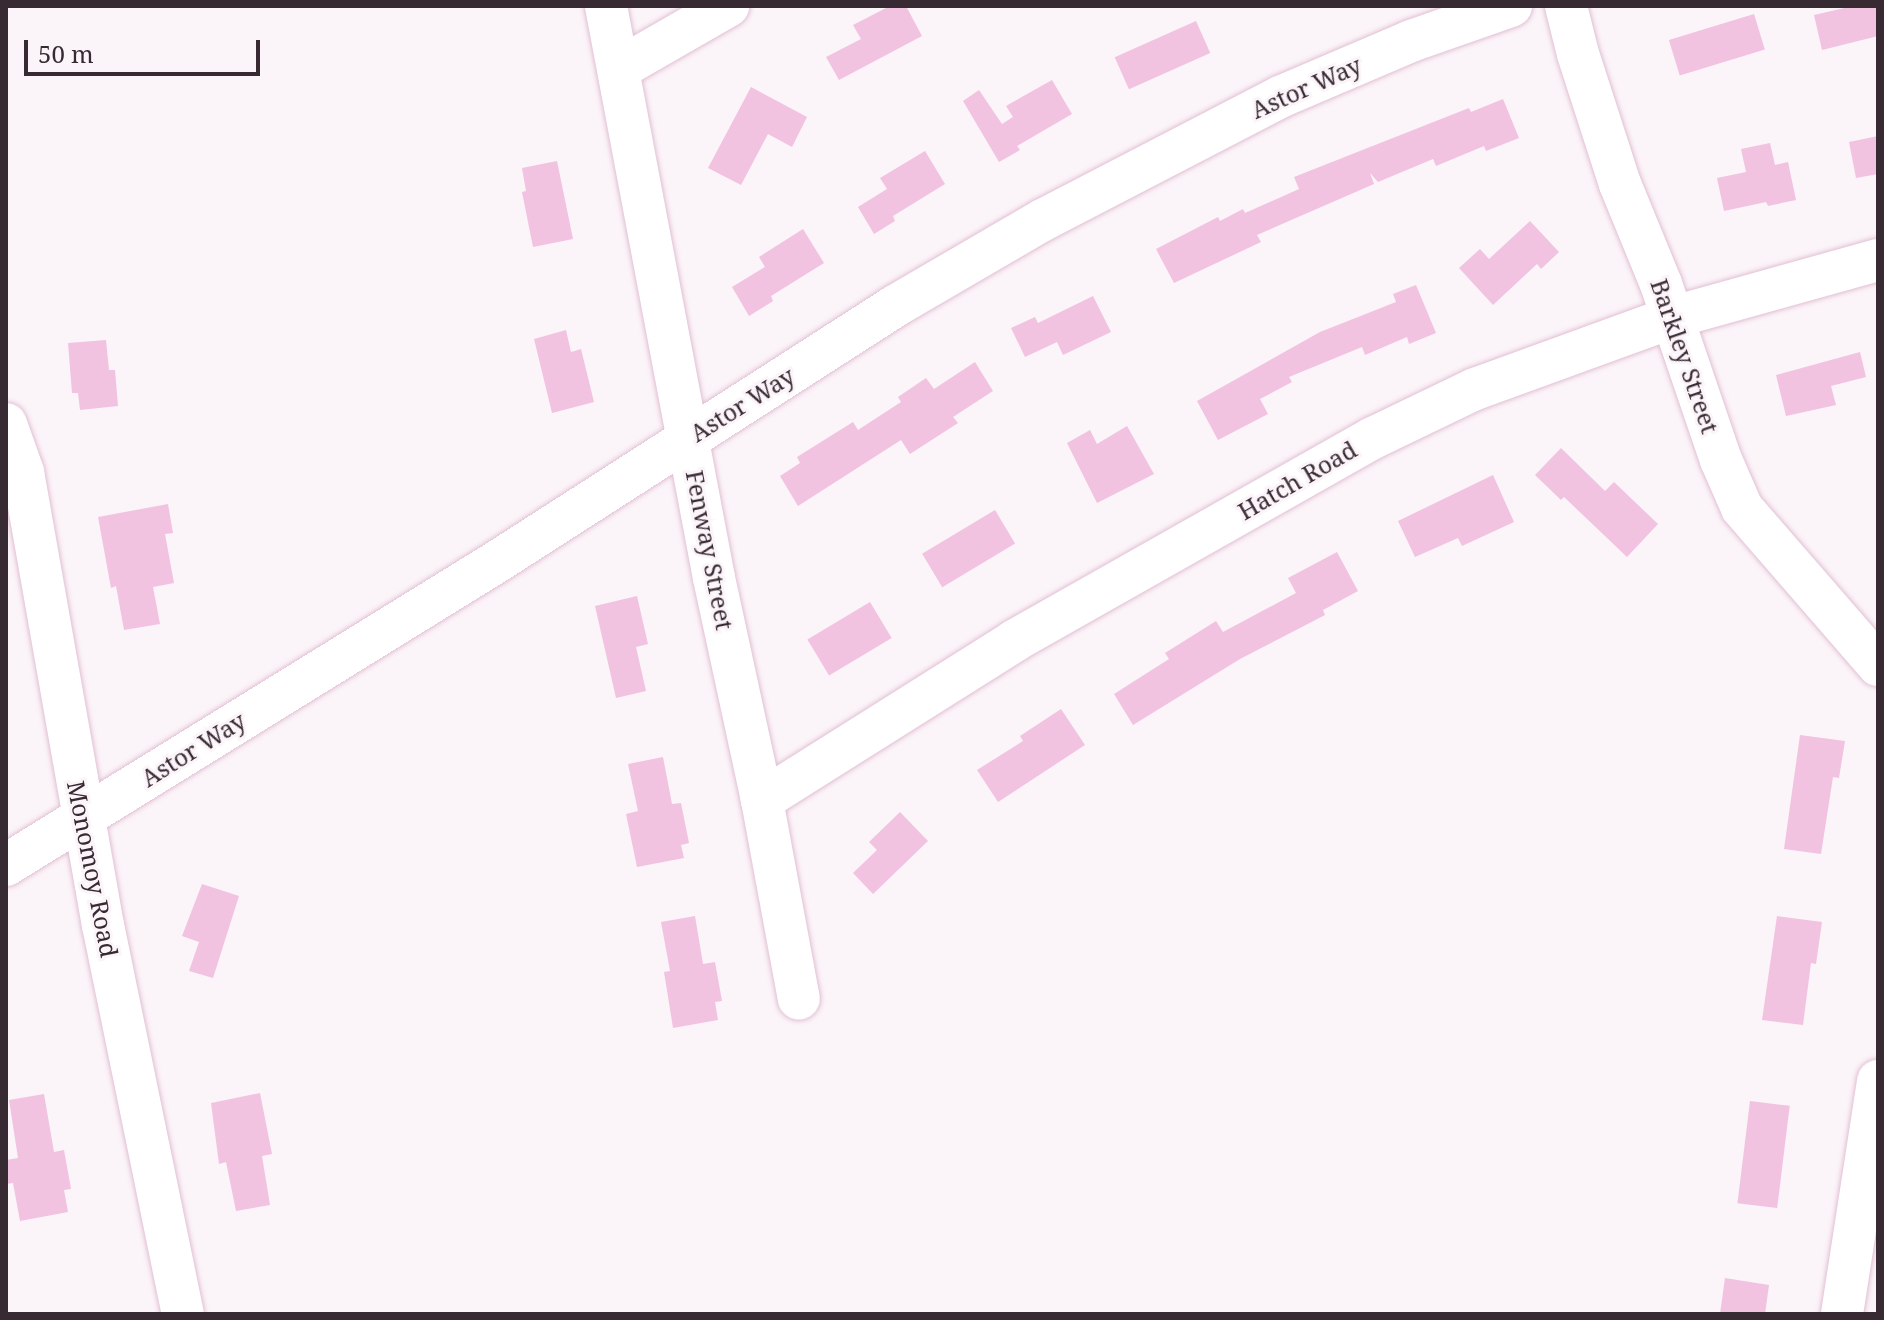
<!DOCTYPE html>
<style>
body{margin:0}
#map{position:relative;width:1884px;height:1320px;overflow:hidden;background:#fbf4f8;font-family:"Noto Serif",serif}
div>[style]{position:absolute}
[style*='--x']{left:calc(var(--x)*1px);top:calc(var(--y)*1px);width:calc(var(--w)*1px);rotate:calc(var(--a)*1deg)}
.building>*{inset:0;background:#f2c2e1;transform-origin:0 0}
.roads{filter:drop-shadow(0 0 2px #e2bfd4) drop-shadow(0 0 2px #e2bfd4)}
.minor>*{height:42px;margin:-21px;padding:0 21px;transform-origin:21px;border-radius:21px;background:#fff}
span{translate:-50% -50%;white-space:nowrap;text-align:center;line-height:1.15;-webkit-text-stroke:6px #fbf4f8;paint-order:stroke}
.street-label{font-size:24px;color:#382a33}
.frame{position:absolute;inset:0;border:8px solid #382a33;pointer-events:none}
.scale{position:absolute;left:24px;top:40px;width:236px;height:36px;box-sizing:border-box;border:4px solid #382a33;border-top:0;padding-left:10px;font-size:24px;line-height:28px;white-space:nowrap;color:#382a33;-webkit-text-stroke:6px #fbf4f8;paint-order:stroke}
</style>
<div id="map">
<div class="building">
<div style="clip-path:polygon(890px 6px,906px 6px,922px 36px,839px 80px,826px 57px,861px 39px,853px 25px)"></div>
<div style="clip-path:polygon(1853px 6px,1878px 6px,1878px 36px,1822px 50px,1814px 15px)"></div>
<div style="left:1754px;top:14px;width:37px;height:89px;rotate:73deg"></div>
<div style="left:1196px;top:21px;width:35px;height:89px;rotate:66deg"></div>
<div style="clip-path:polygon(1052px 80px,1072px 114px,1017px 146px,1020px 150px,999px 162px,963px 101px,979px 90px,1002px 124px,1013px 117px,1006px 106px)"></div>
<div style="clip-path:polygon(751px 87px,807px 117px,792px 147px,768px 134px,741px 185px,708px 168px)"></div>
<div style="clip-path:polygon(1503px 99px,1519px 138px,1486px 151px,1484px 146px,1436px 166px,1433px 159px,1378px 182px,1370px 173px,1374px 184px,1257px 235px,1261px 242px,1174px 283px,1156px 249px,1218px 217px,1220px 221px,1243px 209px,1245px 213px,1299px 189px,1294px 177px,1469px 108px,1471px 112px)"></div>
<div style="clip-path:polygon(1878px 136px,1878px 174px,1856px 178px,1849px 142px)"></div>
<div style="clip-path:polygon(1770px 143px,1775px 165px,1788px 162px,1796px 200px,1768px 206px,1766px 202px,1724px 211px,1717px 178px,1746px 172px,1741px 149px)"></div>
<div style="clip-path:polygon(925px 151px,945px 184px,893px 216px,895px 221px,874px 234px,858px 207px,887px 189px,880px 178px)"></div>
<div style="clip-path:polygon(557px 161px,573px 239px,533px 247px,522px 192px,526px 191px,522px 168px)"></div>
<div style="clip-path:polygon(1530px 221px,1559px 252px,1541px 269px,1537px 264px,1493px 305px,1459px 268px,1480px 249px,1489px 259px)"></div>
<div style="clip-path:polygon(803px 229px,824px 263px,771px 296px,773px 301px,749px 316px,732px 287px,765px 267px,759px 257px)"></div>
<div style="clip-path:polygon(1416px 285px,1436px 333px,1409px 344px,1407px 337px,1365px 355px,1362px 347px,1289px 377px,1292px 382px,1260px 399px,1268px 414px,1218px 440px,1197px 401px,1320px 332px,1396px 302px,1393px 294px)"></div>
<div style="clip-path:polygon(1093px 296px,1111px 332px,1063px 355px,1057px 342px,1025px 357px,1011px 328px,1035px 317px,1038px 323px)"></div>
<div style="clip-path:polygon(566px 330px,571px 352px,581px 349px,594px 402px,552px 413px,534px 339px)"></div>
<div style="clip-path:polygon(106px 340px,109px 370px,115px 370px,118px 406px,80px 410px,78px 393px,72px 393px,68px 343px)"></div>
<div style="clip-path:polygon(1860px 352px,1866px 377px,1831px 386px,1836px 405px,1786px 416px,1776px 375px)"></div>
<div style="clip-path:polygon(975px 362px,993px 391px,953px 417px,958px 423px,910px 454px,901px 440px,798px 506px,780px 476px,800px 463px,797px 457px,853px 422px,858px 430px,901px 402px,898px 397px,926px 378px,934px 389px)"></div>
<div style="clip-path:polygon(1127px 426px,1154px 474px,1097px 503px,1067px 443px,1090px 430px,1097px 444px)"></div>
<div style="clip-path:polygon(1561px 448px,1605px 491px,1614px 482px,1658px 524px,1627px 557px,1564px 497px,1561px 500px,1535px 475px)"></div>
<div style="clip-path:polygon(1493px 475px,1514px 522px,1462px 546px,1458px 538px,1415px 557px,1398px 521px)"></div>
<div style="clip-path:polygon(168px 504px,173px 533px,165px 534px,174px 583px,153px 587px,160px 624px,124px 630px,116px 586px,111px 588px,98px 517px)"></div>
<div style="left:995px;top:510px;width:39px;height:85px;rotate:59deg"></div>
<div style="clip-path:polygon(1337px 552px,1358px 591px,1323px 610px,1325px 615px,1240px 659px,1133px 725px,1114px 694px,1169px 659px,1165px 653px,1216px 621px,1223px 632px,1296px 593px,1288px 578px)"></div>
<div style="clip-path:polygon(637px 596px,648px 644px,636px 647px,646px 691px,616px 698px,595px 606px)"></div>
<div style="left:870px;top:602px;width:42px;height:73px;rotate:59deg"></div>
<div style="clip-path:polygon(1061px 709px,1085px 745px,998px 802px,977px 770px,1023px 741px,1020px 736px)"></div>
<div style="clip-path:polygon(1800px 735px,1845px 741px,1839px 778px,1833px 777px,1821px 854px,1784px 849px)"></div>
<div style="clip-path:polygon(663px 757px,672px 804px,681px 803px,689px 843px,681px 845px,684px 858px,637px 867px,626px 814px,638px 811px,628px 764px)"></div>
<div style="clip-path:polygon(900px 812px,928px 841px,873px 894px,853px 873px,877px 850px,869px 842px)"></div>
<div style="clip-path:polygon(202px 884px,239px 896px,213px 978px,189px 971px,199px 942px,182px 936px)"></div>
<div style="clip-path:polygon(695px 916px,703px 964px,715px 962px,722px 1001px,715px 1002px,718px 1020px,673px 1028px,664px 972px,670px 971px,661px 922px)"></div>
<div style="clip-path:polygon(1777px 916px,1822px 922px,1816px 964px,1811px 963px,1803px 1025px,1762px 1020px)"></div>
<div style="clip-path:polygon(260px 1093px,272px 1154px,262px 1156px,270px 1205px,236px 1211px,226px 1162px,219px 1164px,211px 1103px)"></div>
<div style="clip-path:polygon(44px 1094px,54px 1152px,64px 1150px,71px 1189px,64px 1190px,68px 1212px,20px 1221px,13px 1183px,6px 1184px,6px 1160px,18px 1158px,9px 1100px)"></div>
<div style="left:1750px;top:1101px;width:40px;height:103px;rotate:7deg"></div>
<div style="clip-path:polygon(1725px 1278px,1769px 1285px,1765px 1314px,1720px 1314px)"></div>
</div>
<div class="roads">
<div class="minor">
<div style="--x:606;--y:6;--w:582;--a:79.31"></div>
<div style="--x:714;--y:578;--w:227;--a:77.8"></div>
<div style="--x:762;--y:800;--w:202;--a:79.5"></div>
<div style="--x:1566;--y:6;--w:49;--a:76"></div>
<div style="--x:1578;--y:54;--w:137;--a:72.1"></div>
<div style="--x:1620;--y:184;--w:108;--a:67.7"></div>
<div style="--x:1661;--y:284;--w:186;--a:71.2"></div>
<div style="--x:1721;--y:460;--w:52;--a:66.4"></div>
<div style="--x:1742;--y:508;--w:208;--a:49.1"></div>
<div style="--x:620;--y:68;--w:125;--a:-29.9"></div>
<div style="--x:6;--y:424;--w:51;--a:70.5"></div>
<div style="--x:23;--y:472;--w:460;--a:80"></div>
<div style="--x:103;--y:925;--w:397;--a:78.4"></div>
<div style="--x:762;--y:800;--w:298;--a:-32.2"></div>
<div style="--x:1014;--y:641;--w:412;--a:-29.5"></div>
<div style="--x:1373;--y:438;--w:113;--a:-25.7"></div>
<div style="--x:1475;--y:389;--w:208;--a:-20"></div>
<div style="--x:1670;--y:318;--w:216;--a:-15.6"></div>
<div style="--x:6;--y:865;--w:578;--a:-31.71"></div>
<div style="--x:498;--y:561;--w:472;--a:-32.7"></div>
<div style="--x:895;--y:306;--w:171;--a:-30.2"></div>
<div style="--x:1043;--y:220;--w:267;--a:-27.4"></div>
<div style="--x:1280;--y:97;--w:142;--a:-23.1"></div>
<div style="--x:1411;--y:41;--w:106;--a:-19.3"></div>
<div style="--x:1842;--y:1314;--w:236;--a:-81.2"></div>
</div>
</div>
<div class="street-label">
<span style="left:1306px;top:87px;rotate:-24deg">Astor Way</span>
<span style="left:1685px;top:356px;rotate:71deg">Barkley Street</span>
<span style="left:742px;top:404px;rotate:-32deg">Astor Way</span>
<span style="left:1297px;top:480px;rotate:-30deg">Hatch Road</span>
<span style="left:710px;top:550px;rotate:79deg">Fenway Street</span>
<span style="left:193px;top:749px;rotate:-32deg">Astor Way</span>
<span style="left:93px;top:869px;rotate:79deg">Monomoy Road</span>
</div>
<div class="frame"></div>
<div class="scale">50 m</div>
</div>
